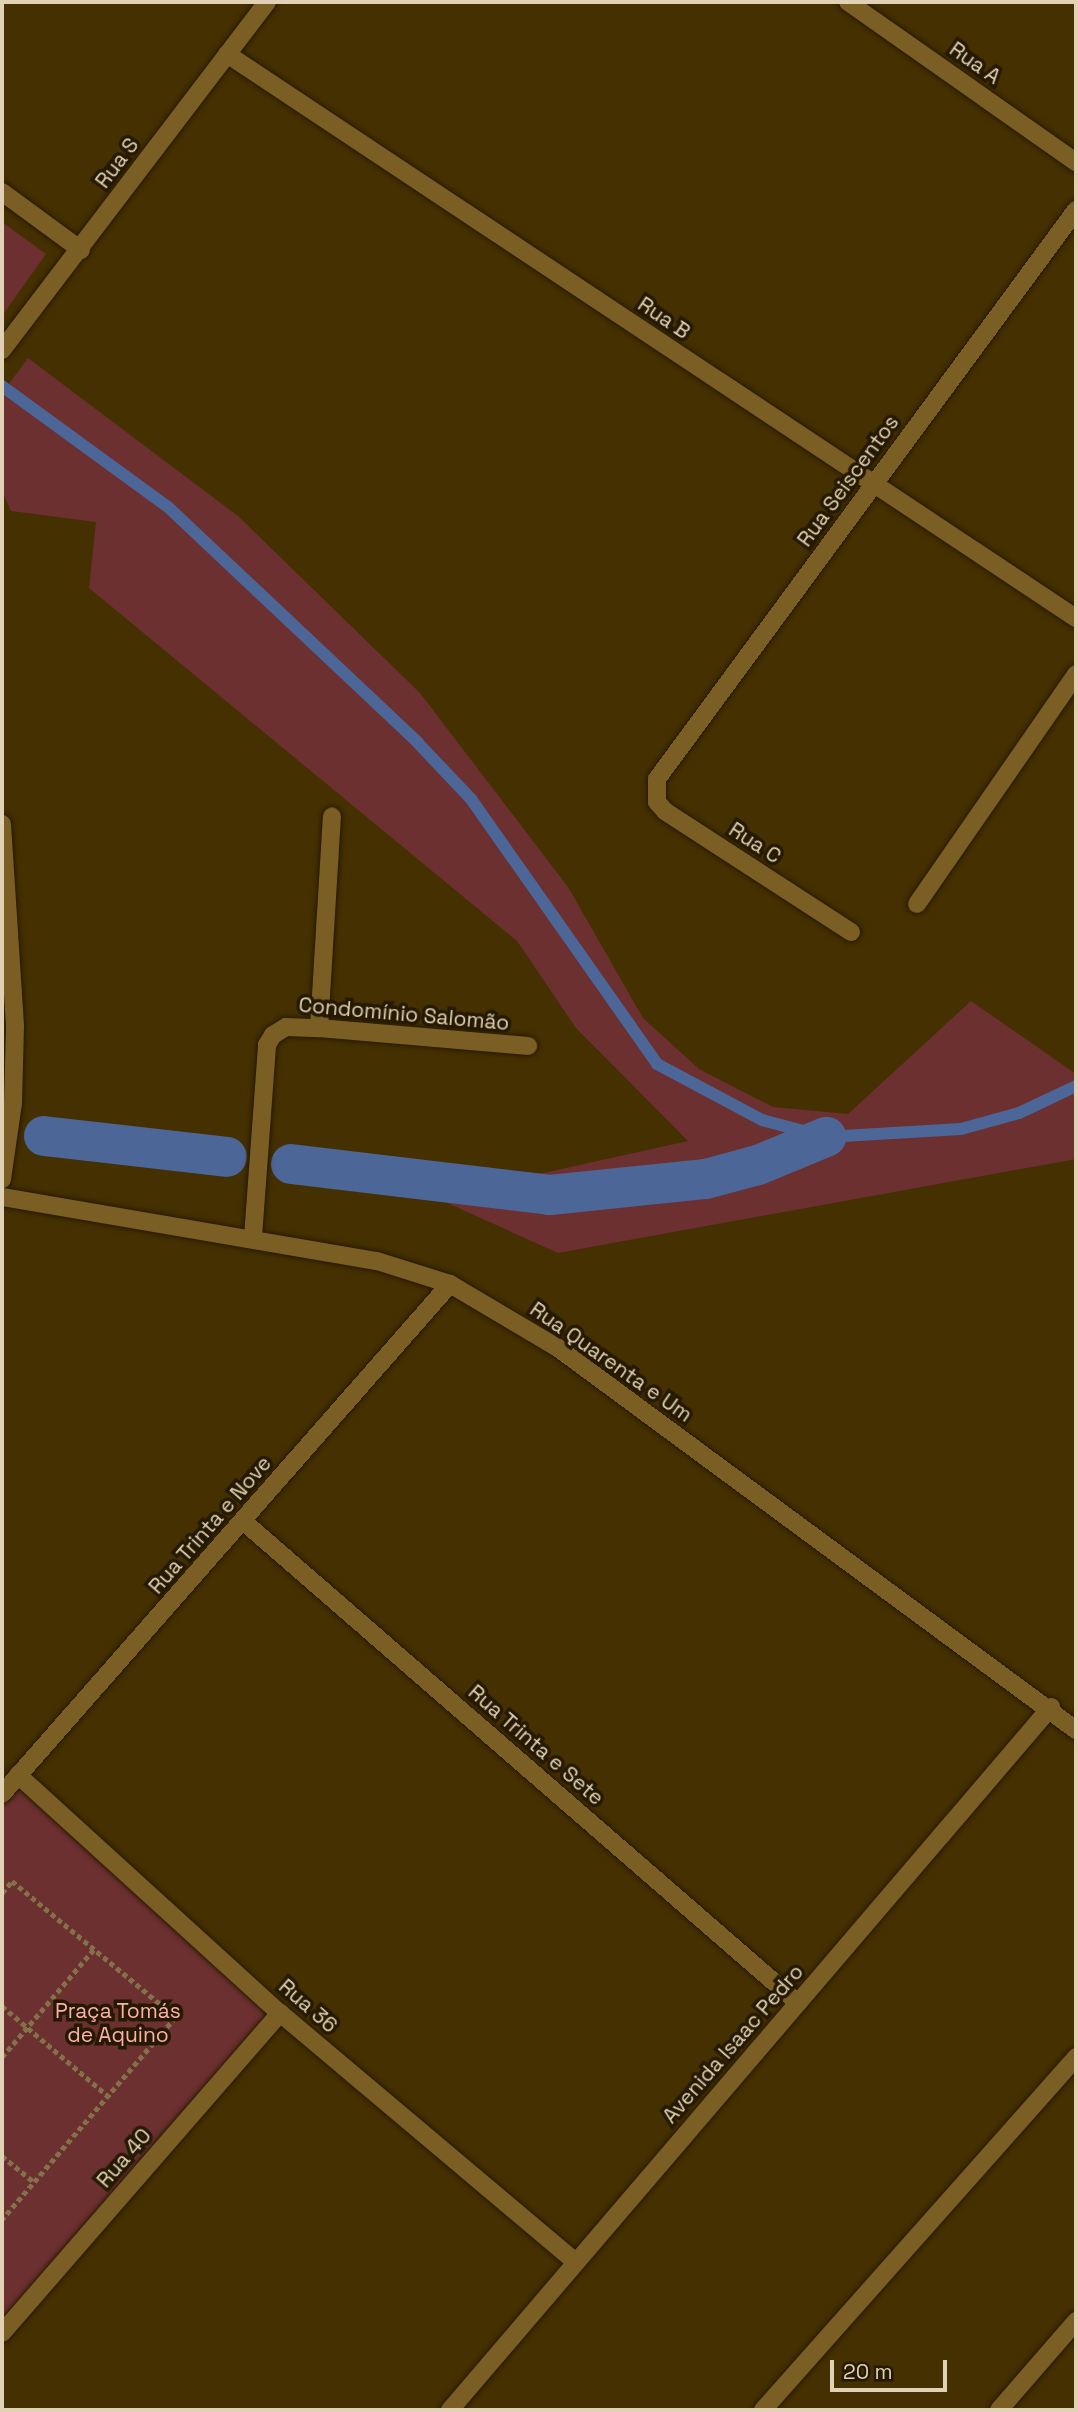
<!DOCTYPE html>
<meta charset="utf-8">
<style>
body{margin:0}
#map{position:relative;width:1078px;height:2412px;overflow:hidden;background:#443000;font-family:"Space Grotesk",sans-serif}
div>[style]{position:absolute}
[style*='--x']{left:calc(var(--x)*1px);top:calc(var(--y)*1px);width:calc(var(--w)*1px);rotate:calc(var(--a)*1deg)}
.green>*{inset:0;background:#6b302f}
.stream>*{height:12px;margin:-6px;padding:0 6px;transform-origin:6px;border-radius:6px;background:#4d6698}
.canal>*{height:40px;margin:-20px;padding:0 20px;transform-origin:20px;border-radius:20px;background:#4d6698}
.path>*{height:4.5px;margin-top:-2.25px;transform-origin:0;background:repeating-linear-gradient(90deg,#837149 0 5px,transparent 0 8.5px)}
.roads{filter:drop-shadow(0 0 2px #261900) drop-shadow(0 0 2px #261900)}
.minor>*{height:18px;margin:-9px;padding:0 9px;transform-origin:9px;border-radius:9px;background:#7a5e24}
span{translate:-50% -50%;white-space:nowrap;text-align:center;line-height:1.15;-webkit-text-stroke:7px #251902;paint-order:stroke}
.street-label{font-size:21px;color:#e1d2b5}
.park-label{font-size:21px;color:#fdafaa}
.frame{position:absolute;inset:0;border:4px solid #e1d2b5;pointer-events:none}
.scale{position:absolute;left:830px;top:2360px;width:117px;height:32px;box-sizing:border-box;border:4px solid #e1d2b5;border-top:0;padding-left:9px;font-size:21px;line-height:24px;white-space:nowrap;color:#e1d2b5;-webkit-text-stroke:5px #251902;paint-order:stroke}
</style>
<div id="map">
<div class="green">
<div style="clip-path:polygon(2px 222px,46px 254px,2px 316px)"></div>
<div style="clip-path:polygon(28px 358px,238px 516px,420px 693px,568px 887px,643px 1018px,699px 1069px,773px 1107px,848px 1114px,971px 1001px,1076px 1074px,1076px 1159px,558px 1253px,434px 1197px,688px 1141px,576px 1028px,517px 941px,89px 588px,96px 522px,11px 511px,2px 491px,2px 393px)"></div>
<div style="clip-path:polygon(18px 1775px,280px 2013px,2px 2333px,2px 1794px)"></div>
</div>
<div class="stream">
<div style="--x:2;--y:386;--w:205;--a:36.1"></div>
<div style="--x:168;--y:507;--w:344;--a:43.3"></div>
<div style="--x:418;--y:743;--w:77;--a:46.6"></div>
<div style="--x:471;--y:799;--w:324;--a:54.9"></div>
<div style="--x:657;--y:1064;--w:119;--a:28.1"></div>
<div style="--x:762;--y:1120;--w:66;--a:14.9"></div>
<div style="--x:826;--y:1137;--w:135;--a:-3.4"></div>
<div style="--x:961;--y:1129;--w:60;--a:-15.4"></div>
<div style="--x:1019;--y:1113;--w:63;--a:-25.3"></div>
</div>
<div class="canal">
<div style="--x:44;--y:1136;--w:184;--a:6.5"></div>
<div style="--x:291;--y:1164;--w:261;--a:6.8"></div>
<div style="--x:550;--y:1195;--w:157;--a:-5.9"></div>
<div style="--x:706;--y:1179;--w:54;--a:-15.1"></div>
<div style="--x:758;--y:1165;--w:74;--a:-22.4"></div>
</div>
<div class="path">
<div style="--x:2;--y:1893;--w:16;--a:-50"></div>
<div style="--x:12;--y:1881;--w:213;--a:39.7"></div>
<div style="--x:176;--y:2017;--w:267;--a:130.6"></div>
<div style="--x:2;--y:2006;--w:139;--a:40.3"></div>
<div style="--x:2;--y:2057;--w:142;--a:-49.6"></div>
<div style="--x:2;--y:2156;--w:41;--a:39.1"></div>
</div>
<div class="roads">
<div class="minor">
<div style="--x:848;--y:2;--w:279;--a:35.1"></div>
<div style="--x:227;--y:54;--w:1019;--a:33.6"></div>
<div style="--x:2;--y:192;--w:98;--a:36.3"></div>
<div style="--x:2;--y:350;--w:437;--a:-52.7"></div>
<div style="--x:2;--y:824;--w:203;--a:86.3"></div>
<div style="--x:15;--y:1027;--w:76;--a:91.5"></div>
<div style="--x:13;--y:1103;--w:77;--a:98.2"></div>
<div style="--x:917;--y:904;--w:280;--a:-55.3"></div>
<div style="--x:851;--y:932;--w:222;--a:-147"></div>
<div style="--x:665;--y:811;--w:12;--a:-132"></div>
<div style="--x:657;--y:802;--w:23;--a:-90"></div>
<div style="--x:657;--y:779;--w:707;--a:-53.63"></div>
<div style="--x:319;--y:1028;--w:212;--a:-86.5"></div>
<div style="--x:2;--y:1197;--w:380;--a:9.7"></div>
<div style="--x:377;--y:1261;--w:77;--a:17.5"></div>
<div style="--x:450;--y:1284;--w:126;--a:30.7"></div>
<div style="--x:558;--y:1348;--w:644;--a:36.41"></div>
<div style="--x:253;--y:1237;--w:193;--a:-85.8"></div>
<div style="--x:267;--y:1045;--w:12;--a:-59"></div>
<div style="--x:273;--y:1035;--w:15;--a:-32"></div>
<div style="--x:286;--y:1027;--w:33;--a:2"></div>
<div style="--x:319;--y:1028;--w:210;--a:4.9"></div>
<div style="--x:243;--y:1521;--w:735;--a:40.97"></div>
<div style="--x:18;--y:1775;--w:354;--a:42.3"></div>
<div style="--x:280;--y:2013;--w:387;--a:40.1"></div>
<div style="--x:2;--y:1794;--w:679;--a:-48.7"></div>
<div style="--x:2;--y:2333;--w:424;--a:-49"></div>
<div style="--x:450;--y:2410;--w:925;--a:-49.47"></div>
<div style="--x:763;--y:2410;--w:472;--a:-48.4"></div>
<div style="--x:999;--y:2410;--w:118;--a:-49.1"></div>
</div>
</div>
<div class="street-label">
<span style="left:975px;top:63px;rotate:35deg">Rua A</span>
<span style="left:117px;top:163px;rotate:-53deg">Rua S</span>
<span style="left:664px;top:318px;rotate:34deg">Rua B</span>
<span style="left:848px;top:481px;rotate:-54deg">Rua Seiscentos</span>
<span style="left:755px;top:843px;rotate:33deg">Rua C</span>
<span style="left:404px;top:1014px;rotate:5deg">Condomínio Salomão</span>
<span style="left:611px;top:1362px;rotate:35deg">Rua Quarenta e Um</span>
<span style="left:210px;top:1525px;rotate:-49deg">Rua Trinta e Nove</span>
<span style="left:536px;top:1745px;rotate:41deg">Rua Trinta e Sete</span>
<span style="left:308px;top:2006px;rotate:41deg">Rua 36</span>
<span style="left:733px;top:2044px;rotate:-49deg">Avenida Isaac Pedro</span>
<span style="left:124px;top:2158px;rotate:-49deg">Rua 40</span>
</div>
<div class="park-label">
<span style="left:118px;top:2023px">Praça Tomás<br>de Aquino</span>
</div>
<div class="frame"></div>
<div class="scale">20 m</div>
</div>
